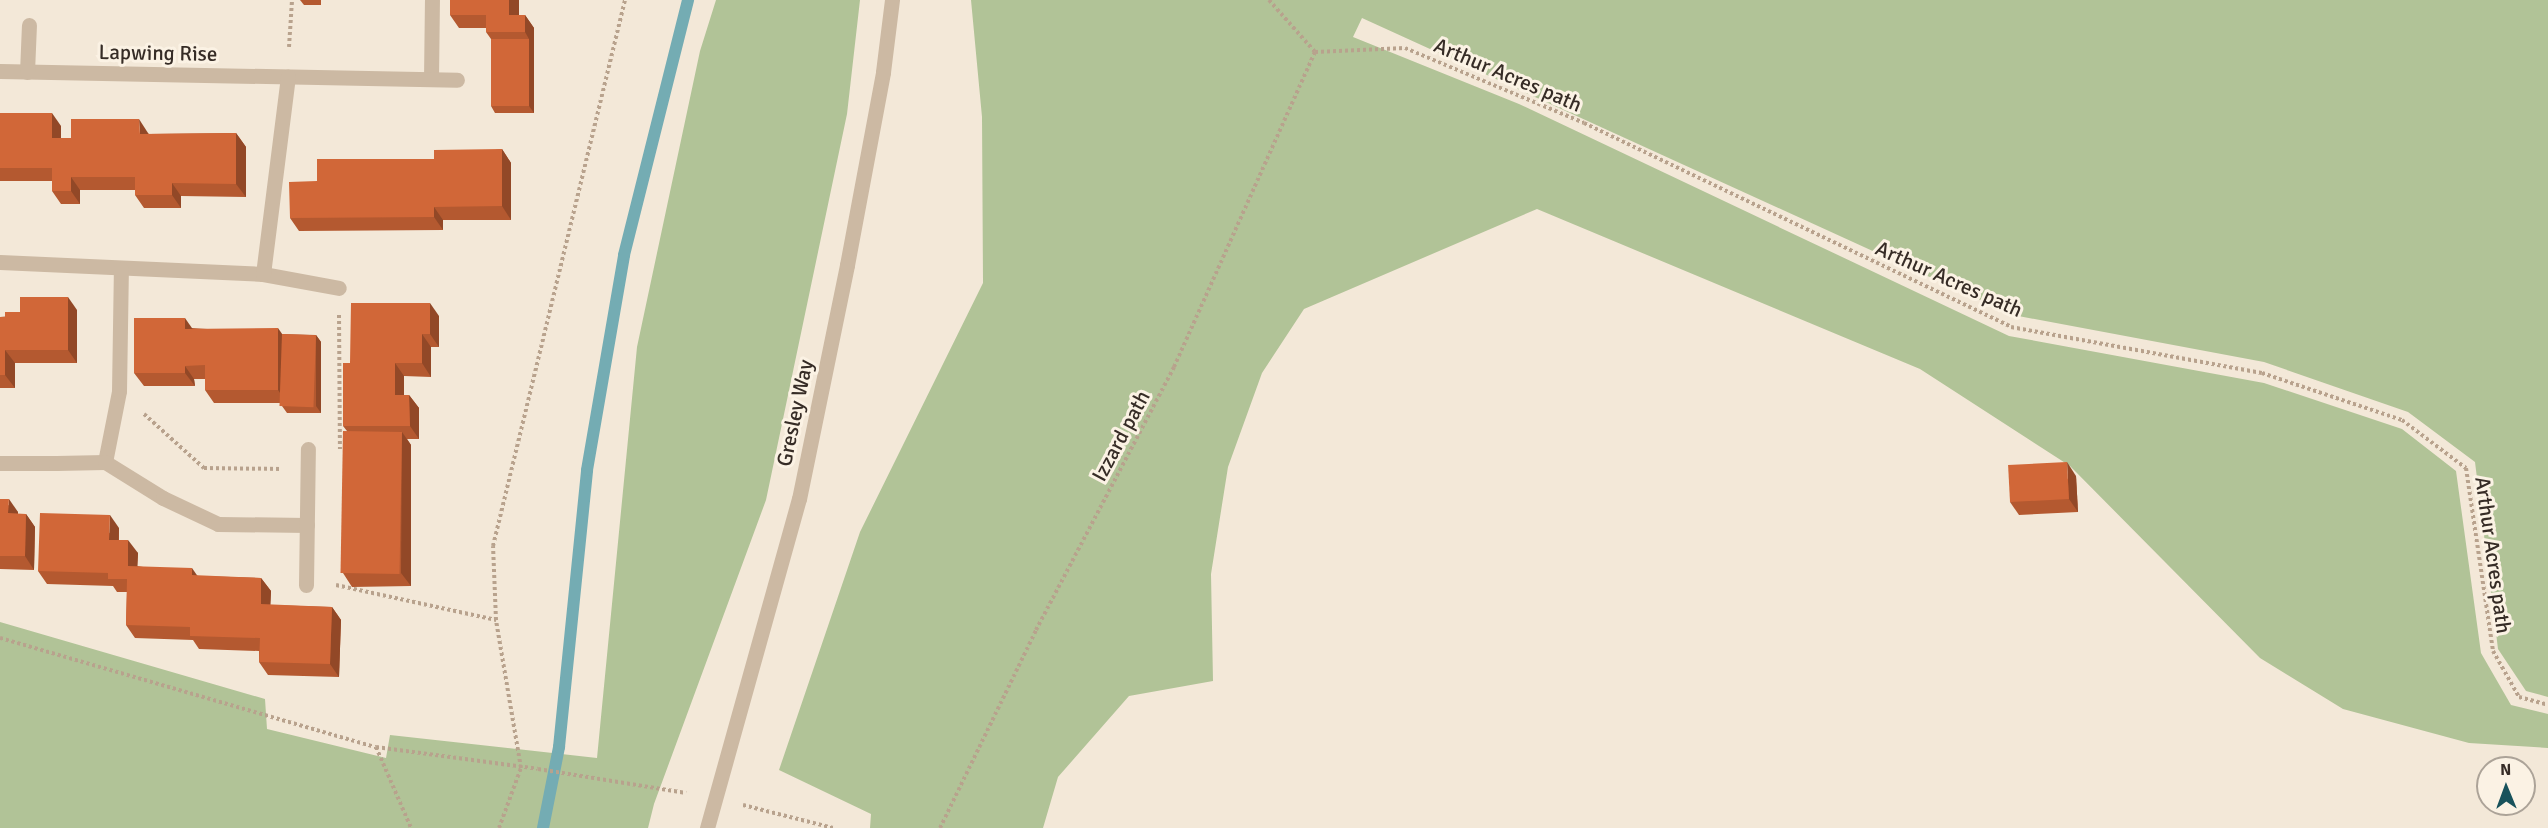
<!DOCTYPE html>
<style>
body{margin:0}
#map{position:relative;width:2548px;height:828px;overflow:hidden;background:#f3e8d8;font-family:Signika,sans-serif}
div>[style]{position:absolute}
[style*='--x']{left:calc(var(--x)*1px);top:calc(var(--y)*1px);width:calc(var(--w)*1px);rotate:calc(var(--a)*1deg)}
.green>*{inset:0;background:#b1c397}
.stream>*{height:12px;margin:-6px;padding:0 6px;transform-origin:6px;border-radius:6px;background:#74acb3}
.path>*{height:4px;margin-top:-2px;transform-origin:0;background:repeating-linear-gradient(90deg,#b8a28d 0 3px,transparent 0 6px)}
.service>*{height:15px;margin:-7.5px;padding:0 7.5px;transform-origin:7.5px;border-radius:7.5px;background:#ccb9a3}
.minor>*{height:15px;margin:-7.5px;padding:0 7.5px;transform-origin:7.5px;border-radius:7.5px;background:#ccb9a3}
.tertiary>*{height:15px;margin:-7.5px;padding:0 7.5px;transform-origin:7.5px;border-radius:7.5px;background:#ccb9a3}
.wall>*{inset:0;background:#b45930}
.shaded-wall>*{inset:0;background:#924827}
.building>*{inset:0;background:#d16738;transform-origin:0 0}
span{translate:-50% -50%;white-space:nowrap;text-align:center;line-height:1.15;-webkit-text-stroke:6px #fbf2e4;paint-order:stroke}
.street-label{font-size:21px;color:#362c26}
.north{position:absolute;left:2476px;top:756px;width:60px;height:60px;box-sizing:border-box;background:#fbf2e4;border:2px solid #aca398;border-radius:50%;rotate:359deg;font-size:16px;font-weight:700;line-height:24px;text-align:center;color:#362c26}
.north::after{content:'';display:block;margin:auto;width:21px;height:27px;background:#18525b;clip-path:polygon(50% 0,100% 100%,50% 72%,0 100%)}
</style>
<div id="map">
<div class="green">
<div style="clip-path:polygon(716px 0,860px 0,847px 114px,766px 500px,654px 804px,648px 828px,0 828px,0 622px,265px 699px,267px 729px,386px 758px,390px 735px,597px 758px,637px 347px,700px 51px)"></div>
<div style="clip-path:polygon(971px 0,2548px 0,2548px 697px,2526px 691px,2498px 649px,2475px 462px,2408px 412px,2264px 362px,2013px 315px,1362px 18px,1353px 37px,1519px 104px,2009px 336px,2264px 383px,2402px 429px,2456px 471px,2481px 653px,2511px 705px,2548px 714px,2548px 748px,2469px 743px,2343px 709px,2260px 658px,2070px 466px,1920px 369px,1537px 209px,1304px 309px,1262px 373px,1228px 467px,1211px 574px,1213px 681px,1129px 696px,1058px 777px,1043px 828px,870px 828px,871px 814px,779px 770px,860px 532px,983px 283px,982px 117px)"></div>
</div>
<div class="stream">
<div style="--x:543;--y:828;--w:83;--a:-78.8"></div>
<div style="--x:559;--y:747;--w:278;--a:-84.2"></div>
<div style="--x:587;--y:470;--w:218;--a:-80.2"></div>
<div style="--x:624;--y:255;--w:263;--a:-75.9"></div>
</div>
<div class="path">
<div style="--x:1269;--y:0;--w:69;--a:48.5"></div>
<div style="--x:289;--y:47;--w:47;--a:-86.3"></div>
<div style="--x:1315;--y:52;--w:90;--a:-2.5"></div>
<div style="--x:1405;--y:48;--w:194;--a:22.7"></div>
<div style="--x:1584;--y:123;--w:473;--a:25.5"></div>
<div style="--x:2011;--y:327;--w:255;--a:10.4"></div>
<div style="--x:2262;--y:373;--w:148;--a:18.6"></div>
<div style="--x:2402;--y:420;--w:80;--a:36.9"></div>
<div style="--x:2466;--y:468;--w:185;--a:81.6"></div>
<div style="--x:2493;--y:651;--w:53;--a:60.5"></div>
<div style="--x:2519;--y:697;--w:30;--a:15"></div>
<div style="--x:339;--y:315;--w:134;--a:89.6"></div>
<div style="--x:144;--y:414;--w:81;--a:42"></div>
<div style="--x:204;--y:468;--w:77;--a:0.7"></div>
<div style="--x:336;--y:585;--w:164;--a:12.3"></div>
<div style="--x:0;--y:638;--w:391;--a:16.2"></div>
<div style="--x:376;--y:747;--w:163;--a:7.7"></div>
<div style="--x:538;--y:769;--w:150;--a:9.2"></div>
<div style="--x:376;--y:747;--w:88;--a:66.6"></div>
<div style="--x:743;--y:805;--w:93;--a:14.3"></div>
<div style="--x:499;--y:828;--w:64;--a:-69.9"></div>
<div style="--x:521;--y:768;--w:150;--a:-99.6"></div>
<div style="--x:496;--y:620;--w:74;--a:-92.3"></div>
<div style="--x:493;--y:546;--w:562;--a:-76.41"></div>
<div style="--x:940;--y:828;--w:220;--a:-64.1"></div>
<div style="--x:1036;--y:630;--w:297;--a:-62.3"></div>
<div style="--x:1174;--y:367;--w:345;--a:-65.9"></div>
</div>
<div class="service">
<div style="--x:431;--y:79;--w:79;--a:-89.3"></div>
<div style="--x:0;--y:463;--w:56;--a:0"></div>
</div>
<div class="minor">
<div style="--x:0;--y:71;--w:457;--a:1.1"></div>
<div style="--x:27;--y:72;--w:47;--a:-87.6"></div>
<div style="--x:0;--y:262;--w:263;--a:2.6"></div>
<div style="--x:263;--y:274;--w:77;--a:10.4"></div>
<div style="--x:263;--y:274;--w:199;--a:-82.8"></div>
<div style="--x:105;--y:462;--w:72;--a:-78.8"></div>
<div style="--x:119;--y:391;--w:122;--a:-89.1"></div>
<div style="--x:56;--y:463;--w:49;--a:-1.2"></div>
<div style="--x:105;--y:462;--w:68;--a:31.8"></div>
<div style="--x:163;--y:498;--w:61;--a:25.3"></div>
<div style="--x:218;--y:524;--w:89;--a:0.6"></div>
<div style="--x:306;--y:585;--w:136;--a:-89.2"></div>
</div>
<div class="tertiary">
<div style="--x:707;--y:828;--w:342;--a:-74.4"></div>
<div style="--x:799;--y:499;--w:239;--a:-78.4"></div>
<div style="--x:847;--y:265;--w:196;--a:-79.4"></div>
<div style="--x:883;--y:72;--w:73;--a:-82.9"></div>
</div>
<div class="wall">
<div style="clip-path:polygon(300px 0,321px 0,321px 5px,304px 5px)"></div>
<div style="clip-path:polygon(450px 0,519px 0,519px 15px,525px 15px,534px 28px,534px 113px,495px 113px,491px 106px,491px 39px,486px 32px,486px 28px,459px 28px,450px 15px)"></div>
<div style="clip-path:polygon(0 113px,61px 126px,61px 138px,71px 138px,148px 133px,149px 134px,236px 133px,246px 147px,246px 197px,181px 196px,181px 208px,144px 208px,135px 195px,135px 190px,80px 190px,80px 204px,61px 204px,52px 191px,52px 181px,0 181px)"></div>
<div style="clip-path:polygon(502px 149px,511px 163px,511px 220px,443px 220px,443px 230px,299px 231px,290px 218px,317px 181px,434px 159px)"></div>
<div style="clip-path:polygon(77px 310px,77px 363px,15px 363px,15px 388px,0 388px,0 317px)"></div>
<div style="clip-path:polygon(439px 316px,439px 347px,431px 347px,431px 377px,404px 376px,404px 395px,409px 395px,419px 408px,419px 439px,407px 439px,411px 445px,411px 586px,352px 587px,343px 573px,347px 431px,343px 426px,350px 363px)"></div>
<div style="clip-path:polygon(192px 328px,282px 334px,316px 335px,321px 342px,321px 413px,287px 413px,282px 406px,282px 403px,214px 403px,205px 390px,205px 379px,194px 379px,195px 386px,144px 386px,134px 373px)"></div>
<div style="clip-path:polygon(2076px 476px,2078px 512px,2019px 515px,2010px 502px)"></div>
<div style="clip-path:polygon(0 499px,18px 512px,18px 514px,26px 514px,35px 527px,34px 570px,0 569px)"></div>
<div style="clip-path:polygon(119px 528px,119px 540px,138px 553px,137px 566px,198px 576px,261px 578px,271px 591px,270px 605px,332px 607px,341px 620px,339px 677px,268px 675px,259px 662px,259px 651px,199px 649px,193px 640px,135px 638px,126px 625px,127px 592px,117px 592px,113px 586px,47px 584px,38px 571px)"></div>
</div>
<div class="shaded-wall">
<div style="clip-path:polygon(509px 0,519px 0,519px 28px,509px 15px)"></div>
<div style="clip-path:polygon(525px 15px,534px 28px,534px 113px,529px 106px,529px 39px,525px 32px)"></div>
<div style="clip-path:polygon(52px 113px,61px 126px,61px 151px,52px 138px)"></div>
<div style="clip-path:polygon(139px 119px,148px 133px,149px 147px,140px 134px)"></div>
<div style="clip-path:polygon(236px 133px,246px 147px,246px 197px,236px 184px)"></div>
<div style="clip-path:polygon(502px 149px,511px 163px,511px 220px,502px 206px)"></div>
<div style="clip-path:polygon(71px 177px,80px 190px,80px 204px,71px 191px)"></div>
<div style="clip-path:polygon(172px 183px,181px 196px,181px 208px,172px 195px)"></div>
<div style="clip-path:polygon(434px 207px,443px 220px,443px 230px,434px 217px)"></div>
<div style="clip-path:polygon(68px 297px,77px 310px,77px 363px,68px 350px)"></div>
<div style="clip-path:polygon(430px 303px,439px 316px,439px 347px,430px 334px)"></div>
<div style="clip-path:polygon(185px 318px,194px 331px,185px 329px)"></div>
<div style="clip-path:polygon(278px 328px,287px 341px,287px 403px,278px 390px)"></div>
<div style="clip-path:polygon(422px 334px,431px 347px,431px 377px,422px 363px)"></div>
<div style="clip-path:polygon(316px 335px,321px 342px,321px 413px,316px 406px)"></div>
<div style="clip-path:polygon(5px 350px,15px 363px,15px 388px,5px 375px)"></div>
<div style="clip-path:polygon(395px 363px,404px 376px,404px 408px,395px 395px)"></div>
<div style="clip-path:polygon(185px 366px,194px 379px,195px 386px,185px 373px)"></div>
<div style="clip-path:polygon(409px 395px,419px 408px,419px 439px,410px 426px)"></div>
<div style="clip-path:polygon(402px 432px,411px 445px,411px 586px,401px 573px)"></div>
<div style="clip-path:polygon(2067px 462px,2076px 476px,2078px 512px,2069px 499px)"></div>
<div style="clip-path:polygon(9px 499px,18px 512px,17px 527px,8px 513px)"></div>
<div style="clip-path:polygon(26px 514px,35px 527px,34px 570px,25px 556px)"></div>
<div style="clip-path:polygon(110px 515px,119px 528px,118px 553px,109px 540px)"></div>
<div style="clip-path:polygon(128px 540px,138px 553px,137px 579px,128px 566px)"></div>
<div style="clip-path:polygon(192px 568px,201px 581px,192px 575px)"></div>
<div style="clip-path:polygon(261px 578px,271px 591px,270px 618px,261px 604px)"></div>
<div style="clip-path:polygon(332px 607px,341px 620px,339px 677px,330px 664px)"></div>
</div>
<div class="building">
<div style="clip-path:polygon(450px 0,509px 0,509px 15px,525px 15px,525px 32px,486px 32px,486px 15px,450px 15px)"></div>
<div style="left:491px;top:39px;width:38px;height:67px"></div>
<div style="clip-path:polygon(0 113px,52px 113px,52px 138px,71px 138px,71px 119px,139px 119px,140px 134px,236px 133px,236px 184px,172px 183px,172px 195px,135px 195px,135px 177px,71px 177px,71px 191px,52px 191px,52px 168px,0 168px)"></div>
<div style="clip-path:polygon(502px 149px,502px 206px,434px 207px,434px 217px,290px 218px,289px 182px,317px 181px,317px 159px,434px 159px,434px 150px)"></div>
<div style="clip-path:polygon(20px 297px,68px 297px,68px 350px,5px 350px,5px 375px,0 375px,0 317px,5px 317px,5px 312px,20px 312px)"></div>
<div style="clip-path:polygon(351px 303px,430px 303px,430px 334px,422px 334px,422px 363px,395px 363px,395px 395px,409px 395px,410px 426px,343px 426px,343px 363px,350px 363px)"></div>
<div style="clip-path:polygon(134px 318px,185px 318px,185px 329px,278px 328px,278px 390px,205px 390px,205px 365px,185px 366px,185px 373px,134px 373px)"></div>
<div style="left:282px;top:334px;width:34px;height:72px;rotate:2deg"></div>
<div style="left:343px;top:431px;width:59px;height:142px;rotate:1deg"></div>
<div style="left:2067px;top:462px;width:37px;height:59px;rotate:87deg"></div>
<div style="clip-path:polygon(0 499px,9px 499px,8px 513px,26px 514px,25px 556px,0 556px)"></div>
<div style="clip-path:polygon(40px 513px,110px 515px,109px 540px,128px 540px,128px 566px,192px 568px,192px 575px,261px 578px,261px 604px,332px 607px,330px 664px,259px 662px,260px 638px,190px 636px,190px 627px,126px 625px,127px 579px,108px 579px,108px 573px,38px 571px)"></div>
</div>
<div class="street-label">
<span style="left:158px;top:53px;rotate:1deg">Lapwing Rise</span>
<span style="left:1508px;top:75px;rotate:23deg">Arthur Acres path</span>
<span style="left:1949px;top:279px;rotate:24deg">Arthur Acres path</span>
<span style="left:795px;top:413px;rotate:-78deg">Gresley Way</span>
<span style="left:1121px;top:436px;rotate:-62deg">Izzard path</span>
<span style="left:2493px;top:555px;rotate:82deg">Arthur Acres path</span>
</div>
<div class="north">N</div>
</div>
